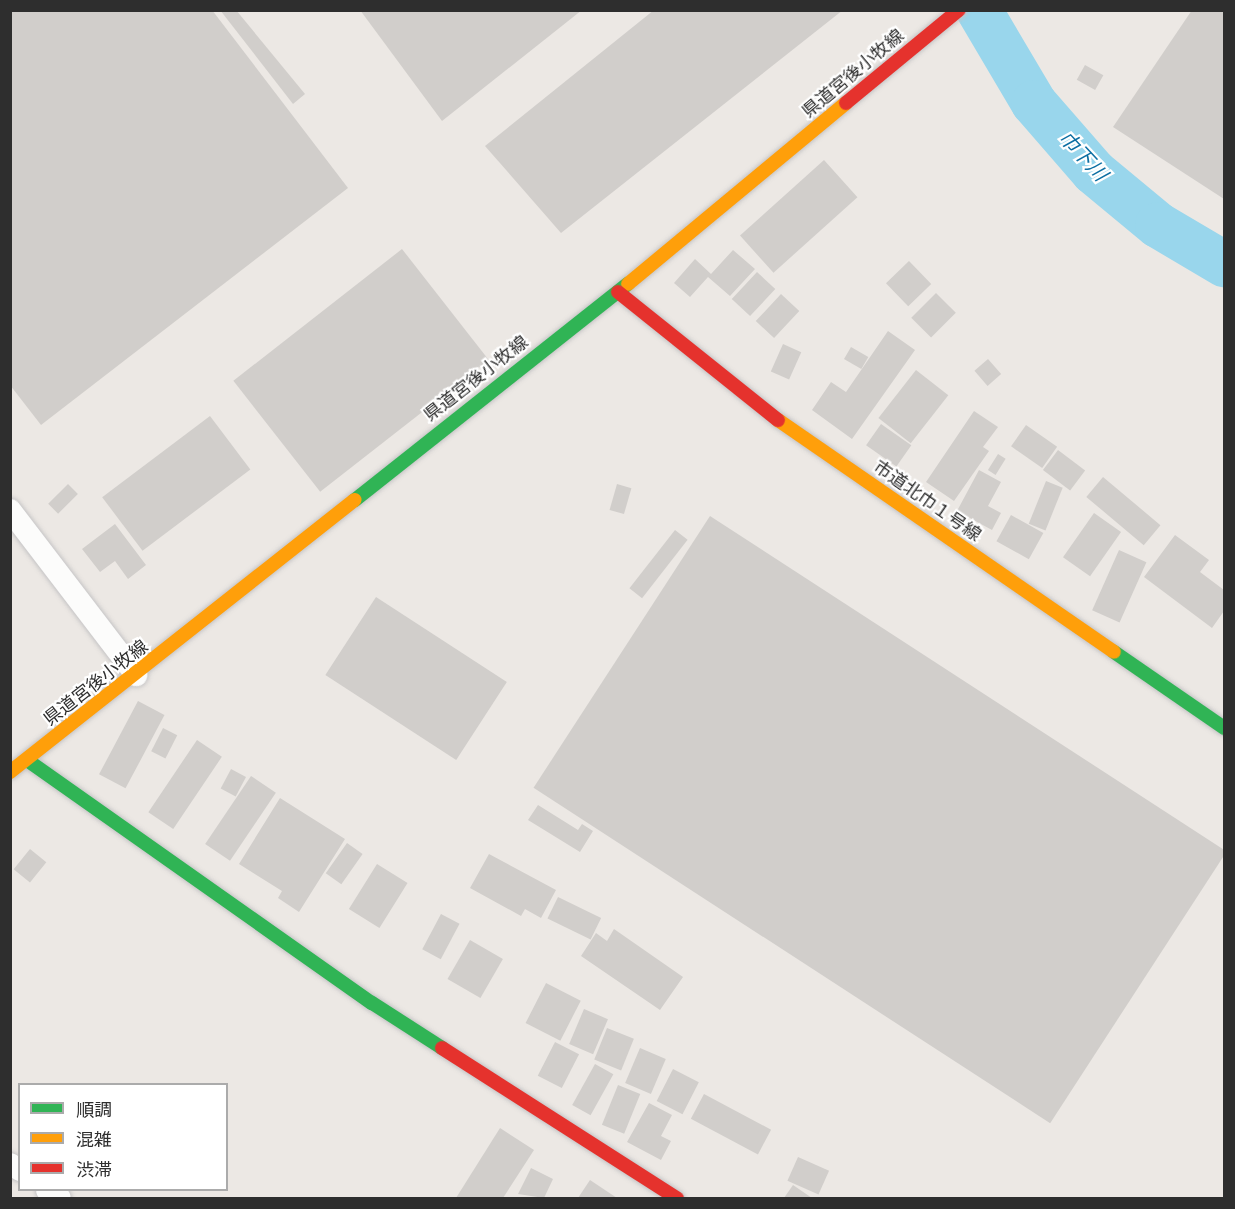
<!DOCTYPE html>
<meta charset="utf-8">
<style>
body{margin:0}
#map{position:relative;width:1235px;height:1209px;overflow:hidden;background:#ece8e4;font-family:Karla,"Noto Sans JP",sans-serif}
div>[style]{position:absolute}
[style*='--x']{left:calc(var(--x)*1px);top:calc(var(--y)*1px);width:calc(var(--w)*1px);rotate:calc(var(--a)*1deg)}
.river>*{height:46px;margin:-23px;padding:0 23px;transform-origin:23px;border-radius:23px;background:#99d6ec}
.building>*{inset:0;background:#d1cecb;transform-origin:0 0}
.roads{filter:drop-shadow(0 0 2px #c5c4c5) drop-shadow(0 0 2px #c5c4c5)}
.street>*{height:22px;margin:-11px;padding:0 11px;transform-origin:11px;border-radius:11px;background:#fcfcfb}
.fast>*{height:14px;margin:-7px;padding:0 7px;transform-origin:7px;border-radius:7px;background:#30b455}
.slow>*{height:14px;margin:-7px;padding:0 7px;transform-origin:7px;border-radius:7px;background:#ff9f0a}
.jam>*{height:14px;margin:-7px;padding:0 7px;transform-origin:7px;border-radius:7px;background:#e5322d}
span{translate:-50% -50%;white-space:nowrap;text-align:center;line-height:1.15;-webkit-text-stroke:4.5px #fff;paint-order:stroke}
.street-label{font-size:18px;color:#2e2e2e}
.water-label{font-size:20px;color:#0d6fa3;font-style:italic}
.frame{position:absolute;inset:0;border:12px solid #2e2e2e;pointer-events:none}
.legend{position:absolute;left:18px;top:1083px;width:210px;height:108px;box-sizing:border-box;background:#fff;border:2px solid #ababab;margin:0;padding:8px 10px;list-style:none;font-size:18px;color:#2e2e2e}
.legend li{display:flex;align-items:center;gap:12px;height:30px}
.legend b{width:30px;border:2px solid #ababab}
</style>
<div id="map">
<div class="river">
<div style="--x:979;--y:10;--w:108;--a:59.4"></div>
<div style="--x:1034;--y:103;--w:91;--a:49"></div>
<div style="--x:1094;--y:172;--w:83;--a:39.6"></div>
<div style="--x:1158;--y:225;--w:77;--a:30.6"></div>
</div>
<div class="building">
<div style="clip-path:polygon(10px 10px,212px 10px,348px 188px,41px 425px,10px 385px)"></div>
<div style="clip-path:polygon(220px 10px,236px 10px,305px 94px,293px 104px)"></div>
<div style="clip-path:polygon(360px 10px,582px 10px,442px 121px)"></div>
<div style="clip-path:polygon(654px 10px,843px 10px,561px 233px,485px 146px)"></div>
<div style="clip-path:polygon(1192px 10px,1224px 10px,1224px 199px,1113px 127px)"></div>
<div style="left:1085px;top:65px;width:21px;height:17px;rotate:29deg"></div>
<div style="left:824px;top:160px;width:50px;height:113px;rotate:48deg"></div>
<div style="left:402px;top:249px;width:141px;height:214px;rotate:52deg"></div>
<div style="clip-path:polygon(733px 250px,755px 269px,730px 296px,708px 277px,690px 297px,674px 283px,695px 259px,711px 274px)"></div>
<div style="left:909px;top:261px;width:32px;height:32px;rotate:46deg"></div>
<div style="left:757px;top:272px;width:25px;height:37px;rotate:43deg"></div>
<div style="left:936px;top:293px;width:28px;height:35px;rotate:45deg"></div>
<div style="left:781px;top:294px;width:25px;height:37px;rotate:43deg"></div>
<div style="clip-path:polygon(888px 331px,915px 350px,852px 439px,812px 410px,831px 382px,846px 392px)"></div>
<div style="left:783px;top:344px;width:20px;height:30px;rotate:24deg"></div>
<div style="left:851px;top:347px;width:20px;height:14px;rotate:30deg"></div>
<div style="left:988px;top:359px;width:20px;height:18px;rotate:49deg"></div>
<div style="left:916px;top:370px;width:41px;height:61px;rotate:38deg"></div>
<div style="clip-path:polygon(974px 411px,998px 427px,983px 447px,989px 451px,954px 501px,926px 482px)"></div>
<div style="left:210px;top:416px;width:67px;height:135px;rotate:53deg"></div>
<div style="left:881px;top:424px;width:37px;height:26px;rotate:35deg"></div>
<div style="left:1026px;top:425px;width:38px;height:26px;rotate:35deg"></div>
<div style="left:1058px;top:450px;width:34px;height:25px;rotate:37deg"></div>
<div style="left:998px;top:454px;width:9px;height:19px;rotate:32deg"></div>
<div style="clip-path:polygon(979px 470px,1001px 482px,988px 506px,1001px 513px,992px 530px,957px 511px)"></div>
<div style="left:1103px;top:477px;width:75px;height:26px;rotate:40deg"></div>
<div style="left:1046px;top:481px;width:18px;height:46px;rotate:22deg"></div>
<div style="left:68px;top:484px;width:14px;height:28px;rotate:45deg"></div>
<div style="left:617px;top:484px;width:15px;height:27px;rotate:16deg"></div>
<div style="left:1094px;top:513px;width:33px;height:54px;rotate:35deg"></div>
<div style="left:1011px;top:515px;width:37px;height:30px;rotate:29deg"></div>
<div style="left:710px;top:516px;width:616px;height:324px;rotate:33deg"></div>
<div style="clip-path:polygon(115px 524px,146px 565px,128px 579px,115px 561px,100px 572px,82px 549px)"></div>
<div style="left:675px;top:530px;width:16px;height:74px;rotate:38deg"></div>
<div style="clip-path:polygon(1175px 535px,1209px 560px,1200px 572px,1224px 590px,1224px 611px,1212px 628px,1144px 577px)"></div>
<div style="left:1119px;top:550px;width:30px;height:66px;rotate:24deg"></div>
<div style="left:376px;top:597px;width:156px;height:93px;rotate:33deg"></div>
<div style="left:138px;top:701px;width:30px;height:83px;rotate:28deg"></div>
<div style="left:163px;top:728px;width:16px;height:26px;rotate:27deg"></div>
<div style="left:197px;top:740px;width:30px;height:87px;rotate:34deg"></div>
<div style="left:231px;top:769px;width:17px;height:22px;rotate:28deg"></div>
<div style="left:251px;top:776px;width:30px;height:82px;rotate:34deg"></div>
<div style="clip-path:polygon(280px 798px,345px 839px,299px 912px,278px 898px,282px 891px,239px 864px)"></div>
<div style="clip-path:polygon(538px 805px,578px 830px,582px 824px,593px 831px,580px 852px,528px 820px)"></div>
<div style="left:347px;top:843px;width:19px;height:37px;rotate:35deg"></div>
<div style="left:30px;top:849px;width:21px;height:26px;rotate:39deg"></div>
<div style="clip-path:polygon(489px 854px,556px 890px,541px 918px,525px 909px,521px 916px,470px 888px)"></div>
<div style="left:377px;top:864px;width:36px;height:53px;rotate:32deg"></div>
<div style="left:558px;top:897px;width:48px;height:24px;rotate:26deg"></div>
<div style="left:441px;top:914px;width:21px;height:40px;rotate:28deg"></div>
<div style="clip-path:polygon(614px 929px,683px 977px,660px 1010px,581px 956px,596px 933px,607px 941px)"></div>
<div style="left:470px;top:940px;width:38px;height:45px;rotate:30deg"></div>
<div style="left:546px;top:983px;width:39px;height:45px;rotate:27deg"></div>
<div style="left:584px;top:1009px;width:26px;height:38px;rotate:23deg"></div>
<div style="left:607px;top:1028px;width:29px;height:34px;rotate:22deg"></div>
<div style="left:555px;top:1042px;width:27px;height:38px;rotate:27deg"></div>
<div style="left:640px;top:1048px;width:28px;height:38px;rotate:23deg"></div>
<div style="left:595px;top:1064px;width:21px;height:47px;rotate:29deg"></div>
<div style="left:673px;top:1069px;width:29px;height:36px;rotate:27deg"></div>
<div style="left:618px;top:1085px;width:24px;height:43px;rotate:22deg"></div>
<div style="left:704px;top:1094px;width:76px;height:28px;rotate:28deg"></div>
<div style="clip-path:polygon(649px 1103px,672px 1115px,661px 1136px,671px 1141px,661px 1160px,627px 1142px)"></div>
<div style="clip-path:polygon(500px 1128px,534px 1150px,503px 1198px,456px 1198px)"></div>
<div style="left:798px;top:1157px;width:34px;height:26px;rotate:24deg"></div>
<div style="clip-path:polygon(531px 1168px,553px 1179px,544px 1198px,518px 1194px)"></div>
<div style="clip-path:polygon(590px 1180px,617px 1198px,578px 1198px)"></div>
<div style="clip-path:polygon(793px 1185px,812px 1198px,784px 1198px)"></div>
</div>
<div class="roads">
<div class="street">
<div style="--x:10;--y:510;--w:208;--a:52.6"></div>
<div style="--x:10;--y:1164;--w:12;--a:31"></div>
<div style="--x:47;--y:1190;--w:15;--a:32"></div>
</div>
<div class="fast">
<div style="--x:355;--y:500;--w:348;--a:-38.4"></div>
<div style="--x:1114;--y:652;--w:134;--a:34.6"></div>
<div style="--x:27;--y:760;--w:422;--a:35.2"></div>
<div style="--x:372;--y:1003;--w:83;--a:32.7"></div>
</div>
<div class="slow">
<div style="--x:628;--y:284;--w:283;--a:-39.7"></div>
<div style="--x:778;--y:420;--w:408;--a:34.6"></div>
<div style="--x:10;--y:772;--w:439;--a:-38.3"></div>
</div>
<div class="jam">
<div style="--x:846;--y:103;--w:146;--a:-39.5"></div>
<div style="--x:618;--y:292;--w:205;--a:38.7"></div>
<div style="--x:442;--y:1048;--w:279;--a:32.6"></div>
</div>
</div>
<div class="street-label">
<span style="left:853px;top:74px;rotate:-40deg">県道宮後小牧線</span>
<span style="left:476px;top:379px;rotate:-38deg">県道宮後小牧線</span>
<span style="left:927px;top:501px;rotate:35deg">市道北巾１号線</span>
<span style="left:96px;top:683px;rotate:-38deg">県道宮後小牧線</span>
</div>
<div class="water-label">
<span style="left:1083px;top:156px;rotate:47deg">巾下川</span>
</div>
<div class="frame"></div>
<ul class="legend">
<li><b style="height:8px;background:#30b455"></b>順調</li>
<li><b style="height:8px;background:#ff9f0a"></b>混雑</li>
<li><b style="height:8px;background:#e5322d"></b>渋滞</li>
</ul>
</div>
